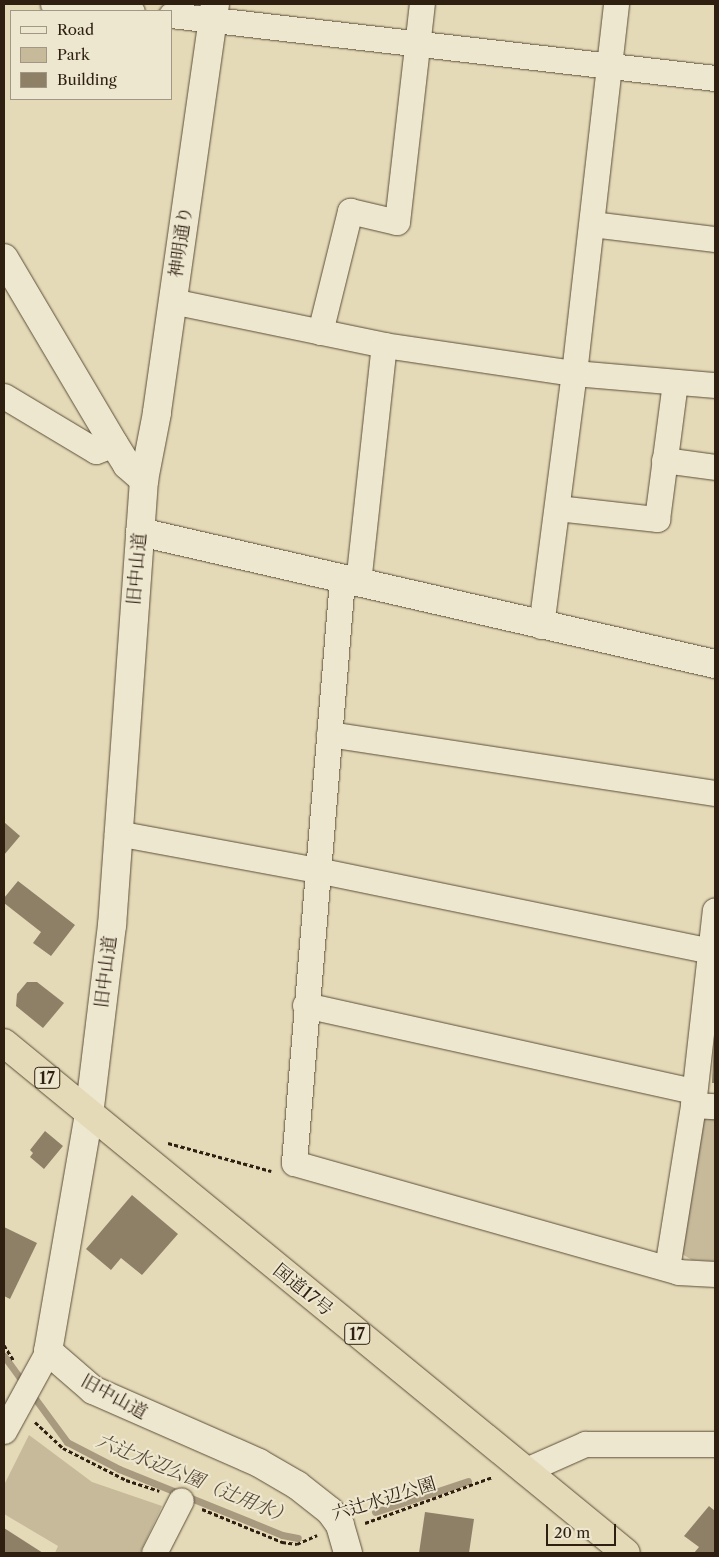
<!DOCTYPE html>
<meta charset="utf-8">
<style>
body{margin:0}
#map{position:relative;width:719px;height:1557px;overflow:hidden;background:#e5dab7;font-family:"Libre Caslon Text","Noto Serif JP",serif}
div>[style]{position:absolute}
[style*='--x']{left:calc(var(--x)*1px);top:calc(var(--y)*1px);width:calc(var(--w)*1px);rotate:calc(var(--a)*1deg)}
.green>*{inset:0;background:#c6ba9b}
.stream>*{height:7px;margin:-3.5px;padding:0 3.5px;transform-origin:3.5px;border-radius:3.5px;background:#a79a7f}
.building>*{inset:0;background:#8e8067}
.path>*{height:3px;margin-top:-1.5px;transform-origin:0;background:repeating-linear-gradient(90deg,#2f1f11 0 4px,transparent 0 6.5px)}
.roads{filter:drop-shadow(0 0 1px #5c4e3a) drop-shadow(0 0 1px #5c4e3a)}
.street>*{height:25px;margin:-12.5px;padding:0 12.5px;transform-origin:12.5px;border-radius:12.5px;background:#eee7d0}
.secondary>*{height:28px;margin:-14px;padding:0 14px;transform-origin:14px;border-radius:14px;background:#eee7d0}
.highway>*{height:28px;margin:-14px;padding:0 14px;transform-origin:14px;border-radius:14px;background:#e5dab7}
span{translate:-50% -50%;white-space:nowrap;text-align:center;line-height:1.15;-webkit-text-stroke:4px #eee7d0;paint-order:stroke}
.shield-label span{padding:1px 4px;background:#eee7d0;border:1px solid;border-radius:4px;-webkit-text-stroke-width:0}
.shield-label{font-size:16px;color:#2f1f11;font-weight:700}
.street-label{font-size:18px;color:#2f1f11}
.water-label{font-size:19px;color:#594a38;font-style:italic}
.frame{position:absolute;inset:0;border:5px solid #2f1f11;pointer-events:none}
.legend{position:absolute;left:10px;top:10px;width:162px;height:90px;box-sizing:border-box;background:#eee7d0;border:1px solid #a29784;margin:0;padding:6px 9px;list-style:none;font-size:15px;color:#2f1f11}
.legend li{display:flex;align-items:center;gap:10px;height:25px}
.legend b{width:25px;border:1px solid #a29784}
.scale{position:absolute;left:546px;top:1524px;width:70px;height:22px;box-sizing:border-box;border:2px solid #2f1f11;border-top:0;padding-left:6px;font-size:15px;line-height:18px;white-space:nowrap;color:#2f1f11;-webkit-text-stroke:4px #eee7d0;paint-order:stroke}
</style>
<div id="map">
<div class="green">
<div style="clip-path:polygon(707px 1117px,715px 1117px,715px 1261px,692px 1260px,682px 1254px,698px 1123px)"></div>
<div style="clip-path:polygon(29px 1435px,92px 1482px,162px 1506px,140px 1553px,55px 1553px,58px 1546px,4px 1514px,4px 1485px)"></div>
</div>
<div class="stream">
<div style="--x:4;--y:1356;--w:34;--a:54"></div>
<div style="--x:31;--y:1393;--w:61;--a:53.7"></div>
<div style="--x:67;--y:1442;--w:59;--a:27.4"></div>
<div style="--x:119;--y:1469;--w:176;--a:22"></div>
<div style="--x:282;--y:1535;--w:16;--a:11"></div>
<div style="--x:375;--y:1512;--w:98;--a:-18.4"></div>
</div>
<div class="building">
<div style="clip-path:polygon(4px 822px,20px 836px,4px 855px)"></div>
<div style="clip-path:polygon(18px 881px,75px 925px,51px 956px,33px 943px,41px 932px,4px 903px,4px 898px)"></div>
<div style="clip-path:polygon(27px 982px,37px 982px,64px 1003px,43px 1028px,16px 1006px,17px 994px)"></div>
<div style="clip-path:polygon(714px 1042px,715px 1042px,715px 1083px,712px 1083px)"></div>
<div style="clip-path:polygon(45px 1131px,63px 1146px,44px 1169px,30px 1157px,33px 1153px,30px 1150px)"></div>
<div style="clip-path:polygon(132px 1195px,178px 1234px,142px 1275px,121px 1258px,111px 1270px,86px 1249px)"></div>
<div style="clip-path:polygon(4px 1227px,37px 1243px,10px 1299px,4px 1296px)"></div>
<div style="clip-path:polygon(709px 1506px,715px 1511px,715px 1553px,694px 1553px,699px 1547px,684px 1536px)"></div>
<div style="clip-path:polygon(425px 1512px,474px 1519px,469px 1553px,419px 1553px)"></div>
<div style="clip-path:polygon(4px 1528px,43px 1553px,4px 1553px)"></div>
</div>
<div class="path">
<div style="--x:168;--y:1143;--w:107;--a:15.2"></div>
<div style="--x:4;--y:1345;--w:19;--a:58"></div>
<div style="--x:35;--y:1422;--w:38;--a:43"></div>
<div style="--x:63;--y:1448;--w:71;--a:26.9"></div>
<div style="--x:126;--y:1480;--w:35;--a:18"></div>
<div style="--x:202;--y:1509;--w:87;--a:22.4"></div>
<div style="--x:282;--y:1542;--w:15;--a:8"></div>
<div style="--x:297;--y:1544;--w:22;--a:-24"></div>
<div style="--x:365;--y:1523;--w:136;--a:-19.8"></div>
</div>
<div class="roads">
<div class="street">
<div style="--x:53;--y:4;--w:79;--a:5.1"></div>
<div style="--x:171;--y:15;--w:548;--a:6.61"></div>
<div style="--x:592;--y:224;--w:124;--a:7"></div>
<div style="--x:172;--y:301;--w:217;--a:11.7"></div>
<div style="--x:384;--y:345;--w:192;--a:8.4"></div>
<div style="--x:574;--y:373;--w:142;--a:4.9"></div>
<div style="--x:320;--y:332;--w:125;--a:-76.1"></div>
<div style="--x:350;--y:211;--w:48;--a:13.2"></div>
<div style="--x:397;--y:222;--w:219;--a:-83.5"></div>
<div style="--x:4;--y:396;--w:107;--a:30.9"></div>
<div style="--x:96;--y:451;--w:19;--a:-21"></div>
<div style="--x:664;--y:460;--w:51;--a:7.8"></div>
<div style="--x:557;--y:508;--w:101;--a:6.3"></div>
<div style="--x:657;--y:519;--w:138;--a:-82.5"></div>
<div style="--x:342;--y:580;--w:585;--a:94.71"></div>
<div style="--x:294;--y:1163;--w:399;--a:15.8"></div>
<div style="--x:678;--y:1272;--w:37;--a:3"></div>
<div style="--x:358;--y:583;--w:239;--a:-83.8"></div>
<div style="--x:541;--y:626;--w:255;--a:-82.6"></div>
<div style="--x:574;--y:373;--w:371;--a:-83.5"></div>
<div style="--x:329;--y:734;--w:390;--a:8.7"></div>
<div style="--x:117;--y:833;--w:203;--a:10.5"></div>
<div style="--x:317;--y:870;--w:406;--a:11.6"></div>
<div style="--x:305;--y:1005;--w:398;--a:12.5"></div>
<div style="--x:693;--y:1105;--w:22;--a:3"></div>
<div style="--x:667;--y:1268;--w:165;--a:-80.9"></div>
<div style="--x:693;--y:1105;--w:196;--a:-83.6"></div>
<div style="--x:4;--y:1431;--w:91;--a:-61.2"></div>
<div style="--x:524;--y:1471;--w:67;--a:-23.9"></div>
<div style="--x:585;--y:1444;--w:130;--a:0"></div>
<div style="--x:154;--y:1553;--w:59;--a:-63"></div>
</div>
<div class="secondary">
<div style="--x:215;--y:4;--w:413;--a:98.1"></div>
<div style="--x:157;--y:413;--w:68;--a:101"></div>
<div style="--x:144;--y:480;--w:446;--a:94.1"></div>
<div style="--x:112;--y:925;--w:190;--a:96.9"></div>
<div style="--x:89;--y:1114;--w:241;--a:99.8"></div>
<div style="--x:48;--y:1351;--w:60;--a:40.9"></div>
<div style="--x:93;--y:1390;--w:181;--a:23.7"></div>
<div style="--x:259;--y:1463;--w:44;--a:30.1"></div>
<div style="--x:297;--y:1485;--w:42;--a:38.2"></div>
<div style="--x:330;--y:1511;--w:17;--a:54"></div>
<div style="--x:340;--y:1525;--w:29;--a:74"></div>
<div style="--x:4;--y:258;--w:216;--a:59.4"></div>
<div style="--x:114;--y:444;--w:25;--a:58"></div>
<div style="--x:127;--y:465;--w:23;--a:41"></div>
<div style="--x:140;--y:532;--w:590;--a:12.93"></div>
</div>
<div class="highway">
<div style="--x:4;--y:1043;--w:804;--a:39.35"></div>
</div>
</div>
<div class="shield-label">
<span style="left:47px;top:1078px">17</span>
<span style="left:357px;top:1334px">17</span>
</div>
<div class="street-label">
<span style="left:181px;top:242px;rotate:-82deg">神明通り</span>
<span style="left:137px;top:569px;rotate:-85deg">旧中山道</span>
<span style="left:106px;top:972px;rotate:-83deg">旧中山道</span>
<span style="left:303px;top:1290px;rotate:39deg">国道17号</span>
<span style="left:114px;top:1397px;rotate:29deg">旧中山道</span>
<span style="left:384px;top:1499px;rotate:-17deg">六辻水辺公園</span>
</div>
<div class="water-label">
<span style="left:194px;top:1479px;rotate:22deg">六辻水辺公園（辻用水）</span>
</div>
<div class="frame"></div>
<ul class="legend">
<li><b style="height:6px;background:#eee7d0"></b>Road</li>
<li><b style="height:14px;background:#c6ba9b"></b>Park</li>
<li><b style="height:14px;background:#8e8067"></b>Building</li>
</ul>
<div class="scale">20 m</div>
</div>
